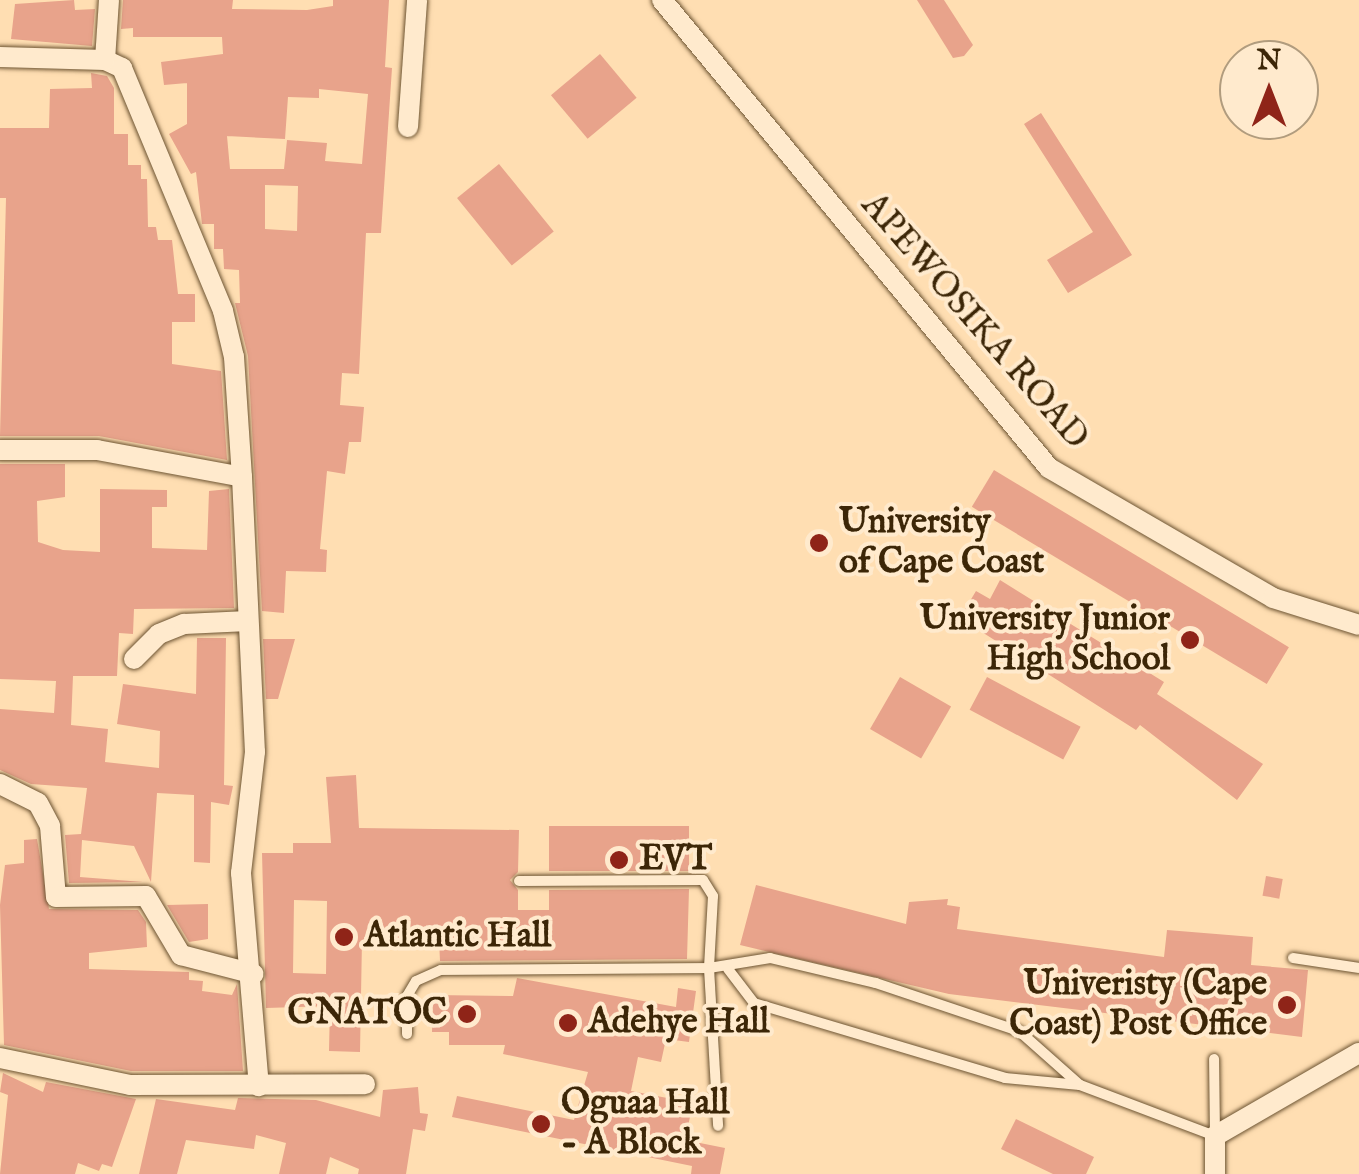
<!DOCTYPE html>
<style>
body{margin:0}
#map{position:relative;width:1359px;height:1174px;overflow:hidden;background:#ffdeb2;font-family:"IM FELL English",serif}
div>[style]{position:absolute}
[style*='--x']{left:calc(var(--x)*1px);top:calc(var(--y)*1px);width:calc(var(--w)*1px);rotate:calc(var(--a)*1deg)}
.building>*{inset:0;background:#e8a38b;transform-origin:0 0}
.roads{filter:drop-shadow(0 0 2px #6d5432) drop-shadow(0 0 2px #6d5432)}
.lane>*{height:10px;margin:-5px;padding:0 5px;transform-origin:5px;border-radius:5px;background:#ffeacd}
.street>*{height:20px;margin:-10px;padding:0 10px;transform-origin:10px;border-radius:10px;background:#ffeacd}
.dots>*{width:28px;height:28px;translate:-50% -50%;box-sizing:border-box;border:5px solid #ffeacd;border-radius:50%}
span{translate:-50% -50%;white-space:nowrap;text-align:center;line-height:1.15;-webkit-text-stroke:8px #ffeacd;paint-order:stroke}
.street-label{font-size:35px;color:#3c2607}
.poi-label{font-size:35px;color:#3c2607;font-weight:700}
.left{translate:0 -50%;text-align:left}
.right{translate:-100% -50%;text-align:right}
.north{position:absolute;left:1219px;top:40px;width:100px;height:100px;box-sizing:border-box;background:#ffeacd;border:2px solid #b19c7e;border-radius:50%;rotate:0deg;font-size:28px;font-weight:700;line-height:40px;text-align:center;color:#3c2607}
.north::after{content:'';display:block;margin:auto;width:35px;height:45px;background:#8f2418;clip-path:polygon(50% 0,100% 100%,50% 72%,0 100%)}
</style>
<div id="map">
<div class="building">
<div style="clip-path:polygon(74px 0,75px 10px,95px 9px,92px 46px,11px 39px,15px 4px)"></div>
<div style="clip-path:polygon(evenodd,123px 0,233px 0,232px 9px,307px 10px,333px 6px,333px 0,389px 0,385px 67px,392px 68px,381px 233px,366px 233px,359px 374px,342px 373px,340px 405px,364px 407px,361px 442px,349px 442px,345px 474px,327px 471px,320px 549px,327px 550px,326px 572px,286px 571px,284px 613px,262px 611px,248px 356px,235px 303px,240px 303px,239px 270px,224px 269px,223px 249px,214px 249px,214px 224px,202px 224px,196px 172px,191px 174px,169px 134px,187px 124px,187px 83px,164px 85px,161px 62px,223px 54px,222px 37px,133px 37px,133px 28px,121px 29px,123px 0,319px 89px,368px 94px,362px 164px,325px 161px,327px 143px,287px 140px,284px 169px,230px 169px,227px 136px,285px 139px,288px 97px,319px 98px,319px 89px,123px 0,265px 185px,298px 186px,297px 231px,265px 229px,265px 185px)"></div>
<div style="clip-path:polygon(917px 0,944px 0,973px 45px,964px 56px,953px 58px)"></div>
<div style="left:600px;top:54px;width:57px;height:64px;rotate:50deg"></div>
<div style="clip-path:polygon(91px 73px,107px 76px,114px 88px,114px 134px,128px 134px,128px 165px,141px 165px,141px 179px,147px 179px,148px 227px,156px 227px,158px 240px,172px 240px,178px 294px,195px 294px,195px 322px,172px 322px,172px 364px,221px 371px,227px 460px,99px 436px,0 436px,6px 198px,0 198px,0 128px,49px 128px,50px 89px,92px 88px)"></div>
<div style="clip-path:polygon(1041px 113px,1132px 255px,1068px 293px,1047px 260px,1093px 232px,1024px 124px)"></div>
<div style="left:499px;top:164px;width:87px;height:54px;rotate:51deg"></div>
<div style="clip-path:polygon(0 464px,65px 464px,65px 497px,37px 501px,38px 542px,63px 550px,100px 552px,100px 489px,167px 490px,167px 507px,152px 507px,152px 548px,207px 550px,209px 491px,229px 489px,234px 608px,134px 609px,133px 634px,119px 633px,117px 676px,73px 676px,71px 725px,108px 729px,105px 762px,159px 768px,160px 731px,117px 724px,123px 684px,196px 694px,197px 638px,226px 638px,224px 785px,233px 786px,229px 805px,211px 802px,210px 863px,194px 862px,194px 795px,157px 793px,151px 882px,134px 846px,82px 840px,80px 877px,143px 882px,69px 883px,65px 835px,81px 834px,87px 788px,31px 784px,0 770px,0 709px,54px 713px,56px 681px,0 679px)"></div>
<div style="left:994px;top:470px;width:344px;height:43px;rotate:31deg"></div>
<div style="clip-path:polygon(1000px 580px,1164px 682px,1157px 694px,1263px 764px,1237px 800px,1140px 725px,1136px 730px,974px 627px,978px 619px,964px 611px,976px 591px,990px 599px)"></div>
<div style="clip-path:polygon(263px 639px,295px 639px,278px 699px,266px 699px)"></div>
<div style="left:900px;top:677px;width:59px;height:60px;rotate:30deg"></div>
<div style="left:987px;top:677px;width:106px;height:37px;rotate:28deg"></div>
<div style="clip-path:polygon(evenodd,356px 775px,359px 828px,519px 830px,518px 872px,510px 880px,518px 890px,518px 910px,549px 910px,549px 890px,689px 889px,687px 959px,440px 961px,439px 940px,362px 940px,360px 1052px,329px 1051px,330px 1006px,266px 1008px,262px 853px,293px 853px,293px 843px,331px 843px,326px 777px,356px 775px,294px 900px,327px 901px,326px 974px,293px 973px,294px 900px)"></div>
<div style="left:689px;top:826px;width:45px;height:140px;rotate:90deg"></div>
<div style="clip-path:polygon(37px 839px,49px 909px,138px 910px,146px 922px,147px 947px,89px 953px,89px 969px,189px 972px,189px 980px,203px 981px,202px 991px,232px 995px,237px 984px,243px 1071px,131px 1071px,4px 1045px,0 905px,5px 865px,24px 863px,24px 840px)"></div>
<div style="left:1266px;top:876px;width:17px;height:20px;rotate:10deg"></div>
<div style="clip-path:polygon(756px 885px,906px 924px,909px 902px,948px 899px,947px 905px,960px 907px,957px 929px,1164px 957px,1167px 930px,1253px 937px,1251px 965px,1308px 970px,1302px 1037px,949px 994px,740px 945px)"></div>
<div style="clip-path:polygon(208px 904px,208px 939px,189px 942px,167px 905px)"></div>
<div style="clip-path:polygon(517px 978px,676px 1007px,678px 988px,696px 991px,689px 1042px,666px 1039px,661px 1062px,638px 1057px,631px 1091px,693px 1103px,685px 1140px,725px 1148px,720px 1174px,691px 1174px,692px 1166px,452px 1117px,457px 1096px,574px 1120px,588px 1072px,503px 1054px,505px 1045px,449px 1045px,449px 1032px,432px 1032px,433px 995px,513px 996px)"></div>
<div style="clip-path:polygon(3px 1073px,43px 1092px,46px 1082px,136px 1099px,112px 1167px,102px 1164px,99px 1171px,78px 1163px,75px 1174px,0 1174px,8px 1095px,0 1092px)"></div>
<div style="clip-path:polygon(418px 1087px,420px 1113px,428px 1114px,425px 1131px,413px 1129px,406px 1174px,358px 1174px,359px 1169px,330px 1157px,326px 1174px,279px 1174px,286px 1143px,256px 1135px,254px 1149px,186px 1140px,177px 1174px,139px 1174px,156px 1099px,235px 1110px,238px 1098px,316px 1100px,380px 1117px,383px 1090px)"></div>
<div style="clip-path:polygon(1016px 1119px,1094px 1157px,1086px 1174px,1053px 1174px,1001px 1149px)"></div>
</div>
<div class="roads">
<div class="lane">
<div style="--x:519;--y:881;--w:184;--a:-0.3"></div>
<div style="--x:703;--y:880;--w:19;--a:58"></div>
<div style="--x:713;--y:896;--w:72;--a:93.2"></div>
<div style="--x:709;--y:968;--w:62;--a:-9.3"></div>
<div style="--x:770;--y:958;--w:109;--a:13.3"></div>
<div style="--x:876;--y:983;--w:151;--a:18.6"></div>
<div style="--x:1019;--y:1031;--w:81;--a:41.5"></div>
<div style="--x:1293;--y:958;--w:67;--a:8.6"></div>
<div style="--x:728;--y:969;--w:43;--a:52.6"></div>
<div style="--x:754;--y:1003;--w:262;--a:16.6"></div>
<div style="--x:1005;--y:1078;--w:75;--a:5.3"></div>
<div style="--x:1080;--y:1085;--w:144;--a:20.7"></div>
<div style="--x:1215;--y:1136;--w:77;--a:-90.7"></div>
<div style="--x:407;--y:1034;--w:38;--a:-90"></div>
<div style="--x:407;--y:996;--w:17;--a:-59"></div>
<div style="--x:416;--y:981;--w:27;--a:-24"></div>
<div style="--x:441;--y:970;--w:268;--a:-0.4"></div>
<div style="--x:709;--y:968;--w:158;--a:86.7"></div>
</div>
<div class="street">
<div style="--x:662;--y:0;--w:607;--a:50.41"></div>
<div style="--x:1049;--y:468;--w:259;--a:30.1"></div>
<div style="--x:1273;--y:598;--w:90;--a:17.4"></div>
<div style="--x:0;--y:57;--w:105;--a:1.6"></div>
<div style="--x:105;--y:60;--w:19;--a:25"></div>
<div style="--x:122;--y:68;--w:263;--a:67.4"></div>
<div style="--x:223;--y:311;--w:47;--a:76.6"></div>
<div style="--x:234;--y:357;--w:120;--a:86.2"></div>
<div style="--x:242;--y:477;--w:275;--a:87.3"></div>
<div style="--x:255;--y:752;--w:122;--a:96.6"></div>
<div style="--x:241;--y:873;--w:214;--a:85.2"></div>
<div style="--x:105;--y:60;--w:60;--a:-86.2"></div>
<div style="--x:408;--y:127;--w:127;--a:-85.9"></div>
<div style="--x:0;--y:450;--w:97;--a:0"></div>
<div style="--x:97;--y:450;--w:147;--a:10.5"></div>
<div style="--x:134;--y:659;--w:35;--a:-45"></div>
<div style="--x:159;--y:634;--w:27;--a:-22"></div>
<div style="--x:184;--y:624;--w:64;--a:-2.7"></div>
<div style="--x:0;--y:784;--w:42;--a:26.6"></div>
<div style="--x:38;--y:803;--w:26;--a:62"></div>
<div style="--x:50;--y:826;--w:71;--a:85.2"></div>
<div style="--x:56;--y:897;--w:90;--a:-0.6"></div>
<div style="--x:146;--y:896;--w:69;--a:59.3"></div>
<div style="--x:181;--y:955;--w:75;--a:14.6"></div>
<div style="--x:0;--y:1058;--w:133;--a:11.7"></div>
<div style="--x:130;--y:1085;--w:235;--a:-0.2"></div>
<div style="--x:1215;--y:1174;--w:38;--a:-90"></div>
<div style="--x:1215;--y:1136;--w:166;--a:-30"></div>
</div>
</div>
<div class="dots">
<div style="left:819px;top:543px;background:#8f2418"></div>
<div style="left:1190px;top:640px;background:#8f2418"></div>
<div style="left:619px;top:860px;background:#8f2418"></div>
<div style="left:344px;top:937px;background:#8f2418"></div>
<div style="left:1287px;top:1005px;background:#8f2418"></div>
<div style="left:467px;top:1014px;background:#8f2418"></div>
<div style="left:568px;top:1023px;background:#8f2418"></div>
<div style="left:541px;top:1124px;background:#8f2418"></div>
</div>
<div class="street-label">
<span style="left:974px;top:322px;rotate:49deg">APEWOSIKA ROAD</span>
</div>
<div class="poi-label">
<span class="left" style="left:839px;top:543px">University<br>of Cape Coast</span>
<span class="right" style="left:1170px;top:640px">University Junior<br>High School</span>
<span class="left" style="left:639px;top:860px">EVT</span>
<span class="left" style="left:364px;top:937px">Atlantic Hall</span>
<span class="right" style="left:1267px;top:1005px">Univeristy (Cape<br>Coast) Post Office</span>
<span class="right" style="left:447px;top:1014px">GNATOC</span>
<span class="left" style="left:588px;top:1023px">Adehye Hall</span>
<span class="left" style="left:561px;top:1124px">Oguaa Hall<br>- A Block</span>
</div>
<div class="north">N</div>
</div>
